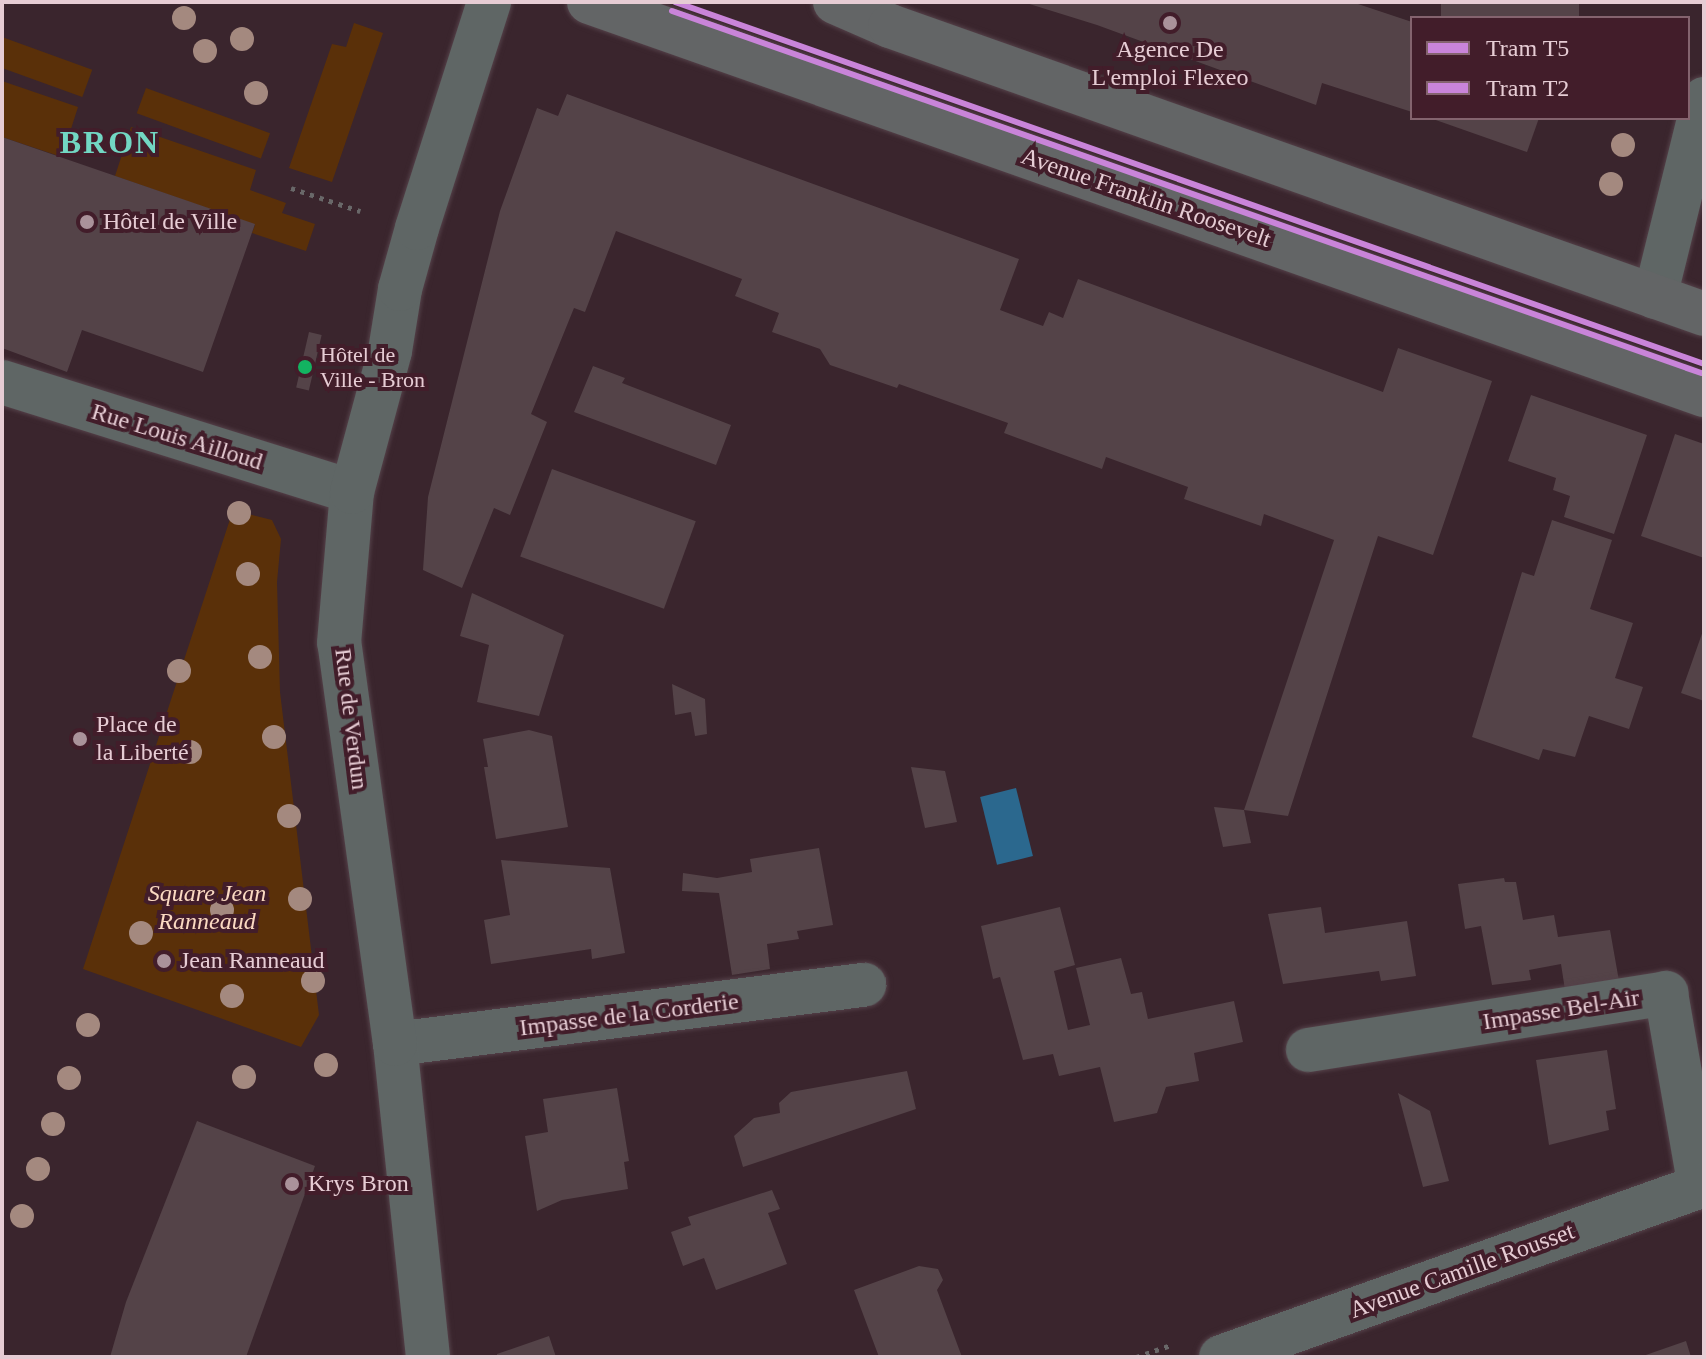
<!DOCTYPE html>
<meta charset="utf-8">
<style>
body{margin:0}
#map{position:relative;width:1706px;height:1359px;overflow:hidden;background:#3a252d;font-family:"Times New Roman",serif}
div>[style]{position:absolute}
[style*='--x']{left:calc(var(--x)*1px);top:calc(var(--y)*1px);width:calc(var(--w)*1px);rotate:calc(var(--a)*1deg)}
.green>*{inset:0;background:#5a3009;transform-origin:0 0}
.water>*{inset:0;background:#2b688e;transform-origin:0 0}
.building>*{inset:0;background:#544348;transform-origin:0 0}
.path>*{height:5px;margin-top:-2.5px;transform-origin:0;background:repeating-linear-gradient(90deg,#696869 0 4px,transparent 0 10px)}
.roads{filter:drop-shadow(0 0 2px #544149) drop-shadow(0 0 2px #544149)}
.minor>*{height:44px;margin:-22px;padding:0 22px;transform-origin:22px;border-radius:22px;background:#5f6665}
.major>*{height:44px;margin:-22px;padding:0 22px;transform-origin:22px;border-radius:22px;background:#636566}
.tram-1>*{height:6px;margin:-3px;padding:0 3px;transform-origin:3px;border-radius:3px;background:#c984d9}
.tram-2>*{height:6px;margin:-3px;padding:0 3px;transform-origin:3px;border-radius:3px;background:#c984d9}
.trees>*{width:24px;height:24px;margin:-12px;border-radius:50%;background:#a4897f}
.dots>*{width:22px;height:22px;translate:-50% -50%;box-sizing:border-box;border:4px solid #421d2a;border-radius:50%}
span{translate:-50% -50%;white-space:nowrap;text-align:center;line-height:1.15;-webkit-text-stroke:8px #421d2a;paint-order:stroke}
.bus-label{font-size:22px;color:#e6ccd4}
.left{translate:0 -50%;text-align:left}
.poi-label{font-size:24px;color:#e6ccd4}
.street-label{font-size:24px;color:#e6ccd4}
.park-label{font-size:24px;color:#fbdac2;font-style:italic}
.district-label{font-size:32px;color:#72d7c3;font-weight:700;letter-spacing:2px}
.frame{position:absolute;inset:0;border:4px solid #e6ccd4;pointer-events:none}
.legend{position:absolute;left:1410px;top:16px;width:280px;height:104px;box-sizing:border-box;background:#421d2a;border:2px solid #84636e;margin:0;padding:10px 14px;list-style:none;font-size:24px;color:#e6ccd4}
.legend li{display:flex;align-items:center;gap:16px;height:40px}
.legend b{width:40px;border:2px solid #84636e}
</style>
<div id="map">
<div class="green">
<div style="clip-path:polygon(354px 23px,383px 33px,332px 182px,289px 168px,332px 44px,346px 47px)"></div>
<div style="left:2px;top:37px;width:96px;height:29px;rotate:20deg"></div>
<div style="clip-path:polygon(2px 81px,78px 107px,62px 157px,2px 137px)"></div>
<div style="left:146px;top:88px;width:132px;height:27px;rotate:20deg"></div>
<div style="clip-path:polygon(131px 127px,256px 170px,250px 190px,286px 203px,282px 213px,315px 224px,306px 251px,252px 233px,255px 225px,115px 176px)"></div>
<div style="clip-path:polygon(233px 510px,272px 520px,281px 539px,277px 582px,280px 692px,319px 1015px,301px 1047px,83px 969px)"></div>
</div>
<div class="water">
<div style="left:1016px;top:788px;width:70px;height:37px;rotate:76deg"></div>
</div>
<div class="building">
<div style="clip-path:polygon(1023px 2px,1352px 2px,1412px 22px,1412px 112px,1322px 83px,1316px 105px,1097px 25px)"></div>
<div style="left:1441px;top:2px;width:138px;height:17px"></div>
<div style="clip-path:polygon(567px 94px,1019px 259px,1000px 310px,1043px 326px,1049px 312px,1063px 318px,1078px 279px,1383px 392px,1398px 348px,1492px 381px,1433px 555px,1378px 536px,1288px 816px,1244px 810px,1334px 540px,1264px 514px,1261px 526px,1184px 499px,1188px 487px,1106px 457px,1102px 469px,1004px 433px,1008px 423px,899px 384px,897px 388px,830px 365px,820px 349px,772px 332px,779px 313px,735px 296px,742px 279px,616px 231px,585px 312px,574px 308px,531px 414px,547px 422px,510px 515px,494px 508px,462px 588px,423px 570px,428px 497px,500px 211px,537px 108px,558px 116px)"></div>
<div style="clip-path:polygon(1430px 118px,1539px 118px,1527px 152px)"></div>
<div style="clip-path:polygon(2px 137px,255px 224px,203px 372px,82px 330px,67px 372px,2px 348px)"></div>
<div style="left:309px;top:332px;width:13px;height:57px;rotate:13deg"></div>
<div style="clip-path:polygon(593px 366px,625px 378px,622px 383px,731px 425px,716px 465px,574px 412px)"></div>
<div style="clip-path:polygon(1531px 395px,1647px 435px,1614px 534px,1564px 517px,1570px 496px,1553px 490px,1556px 478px,1508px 461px)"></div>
<div style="clip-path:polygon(1675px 434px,1704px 444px,1704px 558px,1641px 536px)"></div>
<div style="left:552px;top:469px;width:153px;height:93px;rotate:20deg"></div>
<div style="clip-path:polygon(1552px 520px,1612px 540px,1590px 609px,1633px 623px,1615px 678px,1643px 687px,1629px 729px,1589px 716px,1575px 757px,1543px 749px,1539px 760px,1472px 737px,1522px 572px,1534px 576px)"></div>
<div style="clip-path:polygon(472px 593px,564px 635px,539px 716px,477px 702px,489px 645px,460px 636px)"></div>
<div style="clip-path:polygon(1704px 628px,1704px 701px,1681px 693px)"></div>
<div style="clip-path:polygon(672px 684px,705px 699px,707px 734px,695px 736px,691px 712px,675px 715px)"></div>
<div style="clip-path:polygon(529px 730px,552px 736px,568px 827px,496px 839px,484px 767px,488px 767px,483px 739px)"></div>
<div style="clip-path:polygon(911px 767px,945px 771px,957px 822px,925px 828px)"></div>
<div style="clip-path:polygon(1214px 807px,1244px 810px,1251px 843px,1223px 847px)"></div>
<div style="clip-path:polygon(819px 848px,833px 925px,797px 931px,799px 939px,767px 944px,770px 969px,732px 975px,719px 893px,682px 891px,683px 873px,717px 878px,752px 872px,750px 859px)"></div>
<div style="clip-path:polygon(501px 860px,610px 868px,625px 953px,592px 959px,591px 949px,491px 964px,484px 920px,510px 915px)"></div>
<div style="clip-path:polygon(1504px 878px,1505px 882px,1516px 882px,1523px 920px,1554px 915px,1558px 937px,1610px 930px,1619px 981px,1565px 990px,1561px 964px,1529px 970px,1531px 980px,1492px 985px,1481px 926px,1465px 929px,1458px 884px)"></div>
<div style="clip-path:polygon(1060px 907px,1075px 965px,1054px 971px,1068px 1030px,1090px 1025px,1076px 968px,1121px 958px,1131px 994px,1142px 992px,1148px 1019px,1234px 1001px,1243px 1042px,1194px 1053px,1199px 1081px,1166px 1087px,1157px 1113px,1114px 1122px,1100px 1067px,1059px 1076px,1053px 1054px,1023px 1060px,1000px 977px,993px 979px,981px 926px)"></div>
<div style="clip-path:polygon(1321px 907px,1325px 933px,1407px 921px,1416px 976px,1381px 981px,1379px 971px,1283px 984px,1268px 914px)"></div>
<div style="clip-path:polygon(1607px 1050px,1616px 1109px,1606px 1111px,1609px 1130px,1549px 1145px,1536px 1060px)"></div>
<div style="clip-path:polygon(907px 1071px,916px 1109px,743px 1167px,734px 1136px,754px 1118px,780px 1113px,779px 1103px,791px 1092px)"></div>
<div style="clip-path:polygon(617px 1088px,629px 1161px,624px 1162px,628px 1189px,562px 1200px,537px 1211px,525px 1136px,548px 1132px,543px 1099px)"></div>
<div style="clip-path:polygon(1398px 1093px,1430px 1111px,1449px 1181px,1423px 1187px)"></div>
<div style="clip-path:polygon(197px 1121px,315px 1166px,246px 1357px,110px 1357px,126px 1302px)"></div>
<div style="clip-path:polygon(772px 1190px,780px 1209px,768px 1213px,787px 1264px,716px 1290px,704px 1258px,683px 1266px,671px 1232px,691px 1225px,688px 1217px)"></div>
<div style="clip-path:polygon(919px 1266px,938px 1269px,943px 1280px,937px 1290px,962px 1357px,879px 1357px,854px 1290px)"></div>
<div style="clip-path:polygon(549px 1336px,556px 1357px,497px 1357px,497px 1354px)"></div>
<div style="clip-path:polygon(1686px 1341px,1691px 1357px,1640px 1357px)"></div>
</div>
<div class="path">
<div style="--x:291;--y:188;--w:73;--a:18.4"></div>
<div style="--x:1136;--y:1357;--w:39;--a:-19"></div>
</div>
<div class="roads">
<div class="minor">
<div style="--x:1655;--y:297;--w:204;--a:-76.1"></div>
<div style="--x:2;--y:382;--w:367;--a:17.4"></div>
<div style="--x:395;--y:1044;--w:473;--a:-7.2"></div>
<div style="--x:1308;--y:1050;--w:363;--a:-9"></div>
<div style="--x:1666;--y:993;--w:197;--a:80.1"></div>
<div style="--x:428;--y:1357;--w:315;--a:-96"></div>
<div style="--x:395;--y:1044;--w:405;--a:-97.9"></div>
<div style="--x:339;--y:643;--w:152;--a:-85.1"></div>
<div style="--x:352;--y:492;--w:146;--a:-74.9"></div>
<div style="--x:390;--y:351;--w:63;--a:-80.8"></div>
<div style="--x:400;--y:289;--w:63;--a:-74.4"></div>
<div style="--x:417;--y:228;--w:237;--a:-72.3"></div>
<div style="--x:1221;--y:1357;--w:513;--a:-19.6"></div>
</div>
<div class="major">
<div style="--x:589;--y:2;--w:1182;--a:19.42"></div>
<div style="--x:835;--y:2;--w:60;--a:23.6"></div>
<div style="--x:890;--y:26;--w:863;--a:19.48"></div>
</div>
</div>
<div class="tram-1">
<div style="--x:675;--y:2;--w:1091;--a:19.38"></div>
</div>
<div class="tram-2">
<div style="--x:672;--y:11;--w:1091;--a:19.38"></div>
</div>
<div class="trees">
<div style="left:184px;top:18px"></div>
<div style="left:242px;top:39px"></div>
<div style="left:205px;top:51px"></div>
<div style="left:256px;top:93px"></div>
<div style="left:1623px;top:145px"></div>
<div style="left:1611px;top:184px"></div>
<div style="left:239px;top:513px"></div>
<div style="left:248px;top:574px"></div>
<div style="left:260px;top:657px"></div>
<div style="left:179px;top:671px"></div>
<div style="left:274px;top:737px"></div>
<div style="left:190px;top:752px"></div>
<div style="left:289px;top:816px"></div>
<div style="left:300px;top:899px"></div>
<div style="left:222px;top:910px"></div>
<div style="left:141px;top:933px"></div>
<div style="left:313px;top:981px"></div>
<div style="left:232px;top:996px"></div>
<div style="left:88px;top:1025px"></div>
<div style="left:326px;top:1065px"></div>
<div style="left:244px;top:1077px"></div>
<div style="left:69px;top:1078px"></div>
<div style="left:53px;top:1124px"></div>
<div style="left:38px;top:1169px"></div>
<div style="left:22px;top:1216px"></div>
</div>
<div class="dots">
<div style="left:1170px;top:23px;background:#aa929a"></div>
<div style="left:87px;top:222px;background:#aa929a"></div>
<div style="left:305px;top:367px;background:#13b361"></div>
<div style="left:80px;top:739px;background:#aa929a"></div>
<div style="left:164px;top:961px;background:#aa929a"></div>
<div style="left:292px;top:1184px;background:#aa929a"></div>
</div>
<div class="bus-label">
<span class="left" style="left:320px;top:367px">Hôtel de<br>Ville - Bron</span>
</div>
<div class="poi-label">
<span style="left:1170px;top:64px">Agence De<br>L'emploi Flexeo</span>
<span class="left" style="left:103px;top:222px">Hôtel de Ville</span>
<span class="left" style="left:96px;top:739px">Place de<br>la Liberté</span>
<span class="left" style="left:180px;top:961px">Jean Ranneaud</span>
<span class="left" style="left:308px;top:1184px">Krys Bron</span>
</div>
<div class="street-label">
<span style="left:1146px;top:198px;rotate:19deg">Avenue Franklin Roosevelt</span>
<span style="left:177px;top:437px;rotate:17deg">Rue Louis Ailloud</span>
<span style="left:351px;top:719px;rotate:83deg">Rue de Verdun</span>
<span style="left:1561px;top:1010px;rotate:-9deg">Impasse Bel-Air</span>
<span style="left:629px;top:1015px;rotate:-7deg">Impasse de la Corderie</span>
<span style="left:1462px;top:1271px;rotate:-20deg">Avenue Camille Rousset</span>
</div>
<div class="park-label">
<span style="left:207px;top:908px">Square Jean<br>Ranneaud</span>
</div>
<div class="district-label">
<span style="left:110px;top:142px">BRON</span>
</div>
<div class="frame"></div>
<ul class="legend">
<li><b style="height:10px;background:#c984d9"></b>Tram T5</li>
<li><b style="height:10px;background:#c984d9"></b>Tram T2</li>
</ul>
</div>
